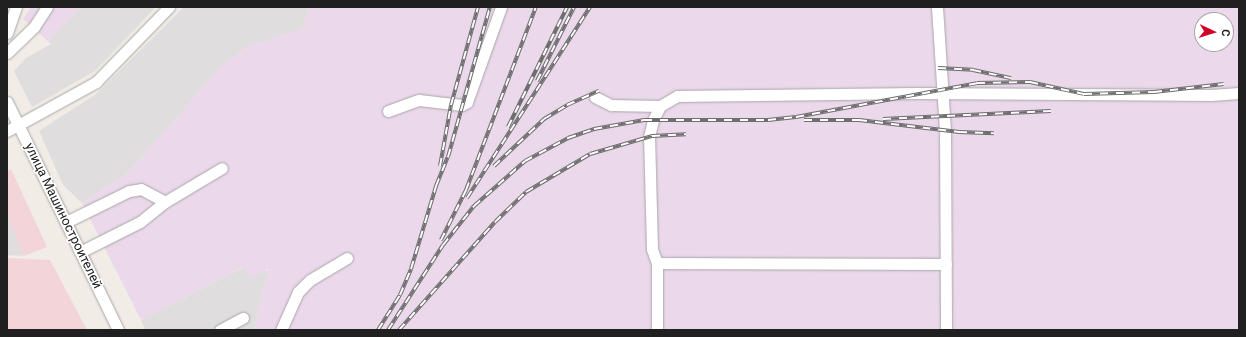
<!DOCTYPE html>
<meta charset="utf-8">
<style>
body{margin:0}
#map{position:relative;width:1246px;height:337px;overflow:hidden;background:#f2ece6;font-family:Roboto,sans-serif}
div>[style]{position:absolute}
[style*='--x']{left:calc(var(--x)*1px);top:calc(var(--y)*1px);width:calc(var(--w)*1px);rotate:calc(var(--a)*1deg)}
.residential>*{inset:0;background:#dfddde}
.commercial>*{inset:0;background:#f3d5d9}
.industrial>*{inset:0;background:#ebd8eb}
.roads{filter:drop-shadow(0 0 1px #a7a7a7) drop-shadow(0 0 1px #a7a7a7)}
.minor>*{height:11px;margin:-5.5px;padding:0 5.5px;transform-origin:5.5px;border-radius:5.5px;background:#fff}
.rail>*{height:4px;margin-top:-2px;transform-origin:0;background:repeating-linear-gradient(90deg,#fff 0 8px,#6e6e6e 0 16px);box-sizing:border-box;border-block:1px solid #6e6e6e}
span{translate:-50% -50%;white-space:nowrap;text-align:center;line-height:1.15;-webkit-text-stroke:3px #fff;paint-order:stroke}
.street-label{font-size:13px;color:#202020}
.frame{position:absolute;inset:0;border:8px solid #202020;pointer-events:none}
.north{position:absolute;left:1194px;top:12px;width:40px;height:40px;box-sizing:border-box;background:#fff;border:1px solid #a6a6a6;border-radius:50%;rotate:94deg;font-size:11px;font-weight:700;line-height:16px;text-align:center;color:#202020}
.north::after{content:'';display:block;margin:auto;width:14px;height:18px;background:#d10026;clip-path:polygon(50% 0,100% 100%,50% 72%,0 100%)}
</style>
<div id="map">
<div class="residential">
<div style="clip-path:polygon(81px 7px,156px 7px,95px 71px,32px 107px,14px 71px,26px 58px,51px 44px,48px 41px)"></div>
<div style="clip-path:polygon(184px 7px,309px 7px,303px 29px,249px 46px,222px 66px,128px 173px,82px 203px,63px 185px,39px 131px,96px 94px)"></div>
<div style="clip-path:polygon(7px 216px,22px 251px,24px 256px,7px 255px)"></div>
<div style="clip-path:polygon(244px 267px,268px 271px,254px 330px,145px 330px,141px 320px)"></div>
</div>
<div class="commercial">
<div style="clip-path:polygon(11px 169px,47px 247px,24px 256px,7px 216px,7px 171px)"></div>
<div style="clip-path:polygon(7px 258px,50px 260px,87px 330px,7px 330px)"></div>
</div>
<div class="industrial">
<div style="clip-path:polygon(27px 7px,81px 7px,48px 41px,23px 19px,30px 9px)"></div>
<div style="clip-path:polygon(evenodd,309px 7px,1239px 7px,1239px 330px,254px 330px,268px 271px,267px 269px,251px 279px,243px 267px,141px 320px,82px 203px,128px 173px,222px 66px,249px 46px,303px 29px,309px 7px,1202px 20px,1226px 20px,1226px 44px,1202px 44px,1202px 20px)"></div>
</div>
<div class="roads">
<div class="minor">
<div style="--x:937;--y:7;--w:123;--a:86.3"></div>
<div style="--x:945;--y:130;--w:200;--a:89.7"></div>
<div style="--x:7;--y:33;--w:28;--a:-71"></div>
<div style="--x:7;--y:53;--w:37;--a:-44"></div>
<div style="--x:34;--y:27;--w:24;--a:-57"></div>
<div style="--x:595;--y:97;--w:18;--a:27"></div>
<div style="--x:611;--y:105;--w:49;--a:1.2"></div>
<div style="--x:7;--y:102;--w:254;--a:64"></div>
<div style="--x:388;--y:111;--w:33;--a:-20"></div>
<div style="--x:419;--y:100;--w:43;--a:6.6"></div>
<div style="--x:462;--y:105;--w:6;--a:-31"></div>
<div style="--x:467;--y:102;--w:101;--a:-70.3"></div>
<div style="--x:7;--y:131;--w:102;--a:-28.8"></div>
<div style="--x:96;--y:82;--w:105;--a:-45.8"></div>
<div style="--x:66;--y:222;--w:70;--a:-26.2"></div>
<div style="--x:129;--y:191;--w:12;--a:-9"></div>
<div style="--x:141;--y:189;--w:27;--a:28"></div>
<div style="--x:80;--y:252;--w:67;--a:-26.6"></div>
<div style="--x:140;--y:222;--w:32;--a:-39"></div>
<div style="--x:165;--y:202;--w:66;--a:-30.8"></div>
<div style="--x:657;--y:263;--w:289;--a:0.2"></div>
<div style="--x:220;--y:330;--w:26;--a:-28"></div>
<div style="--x:281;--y:330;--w:42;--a:-65.9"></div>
<div style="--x:298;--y:292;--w:17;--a:-45"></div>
<div style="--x:310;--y:280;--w:43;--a:-30.7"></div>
<div style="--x:657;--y:330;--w:67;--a:-90"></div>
<div style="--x:657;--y:263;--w:15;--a:-110"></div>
<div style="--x:652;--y:249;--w:112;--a:-91.5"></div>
<div style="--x:649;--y:137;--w:17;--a:-77"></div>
<div style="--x:653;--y:120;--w:16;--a:-63"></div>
<div style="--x:660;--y:106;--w:20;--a:-30"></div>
<div style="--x:677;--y:96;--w:240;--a:-0.7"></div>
<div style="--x:917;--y:93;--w:294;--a:0.4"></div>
<div style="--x:1211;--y:95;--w:28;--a:-4"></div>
</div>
</div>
<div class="rail">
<div style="--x:938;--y:68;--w:35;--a:3"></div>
<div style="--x:973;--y:70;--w:39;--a:12"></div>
<div style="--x:537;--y:81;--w:83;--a:-63.4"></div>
<div style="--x:883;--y:119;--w:168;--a:-2.7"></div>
<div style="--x:804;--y:120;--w:55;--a:0"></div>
<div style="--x:859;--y:120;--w:101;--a:6.8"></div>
<div style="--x:959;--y:132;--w:35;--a:2"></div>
<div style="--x:508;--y:127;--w:134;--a:-63.8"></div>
<div style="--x:440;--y:166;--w:62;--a:-79.8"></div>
<div style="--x:451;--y:105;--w:102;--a:-74.6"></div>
<div style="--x:494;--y:166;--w:69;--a:-43.2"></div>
<div style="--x:544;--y:119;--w:27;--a:-31"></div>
<div style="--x:567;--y:105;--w:35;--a:-24"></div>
<div style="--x:467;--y:198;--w:227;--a:-57.2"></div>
<div style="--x:441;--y:240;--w:56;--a:-63.4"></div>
<div style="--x:466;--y:190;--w:196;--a:-69.1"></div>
<div style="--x:378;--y:330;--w:41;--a:-57.8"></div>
<div style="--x:400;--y:295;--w:28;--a:-67"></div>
<div style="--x:411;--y:269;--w:87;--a:-73.2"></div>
<div style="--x:436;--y:186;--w:31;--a:-68"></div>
<div style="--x:448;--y:157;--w:156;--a:-74.4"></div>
<div style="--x:388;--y:330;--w:101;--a:-57.1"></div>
<div style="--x:443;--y:245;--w:50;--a:-51.5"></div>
<div style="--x:474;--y:206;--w:68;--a:-41.4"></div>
<div style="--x:525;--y:161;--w:49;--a:-28.1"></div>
<div style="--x:568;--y:138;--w:28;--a:-19"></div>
<div style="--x:594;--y:129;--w:51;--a:-10.2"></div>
<div style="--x:644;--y:120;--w:124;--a:0"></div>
<div style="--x:768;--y:120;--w:28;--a:-6"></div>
<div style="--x:796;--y:117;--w:184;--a:-10.6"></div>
<div style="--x:977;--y:83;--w:53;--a:-1.1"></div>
<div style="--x:1030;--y:82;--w:55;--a:12.5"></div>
<div style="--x:1084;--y:94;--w:70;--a:-1.6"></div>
<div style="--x:1154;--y:92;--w:70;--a:-6.5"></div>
<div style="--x:399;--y:330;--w:144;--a:-48.4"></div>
<div style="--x:495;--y:222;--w:43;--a:-44.1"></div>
<div style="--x:526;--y:192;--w:74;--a:-30.7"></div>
<div style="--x:590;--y:154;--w:65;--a:-16.2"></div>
<div style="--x:652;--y:136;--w:34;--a:-3"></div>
</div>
<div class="street-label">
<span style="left:63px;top:216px;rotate:64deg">улица Машиностроителей</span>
</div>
<div class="frame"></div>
<div class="north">С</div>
</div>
